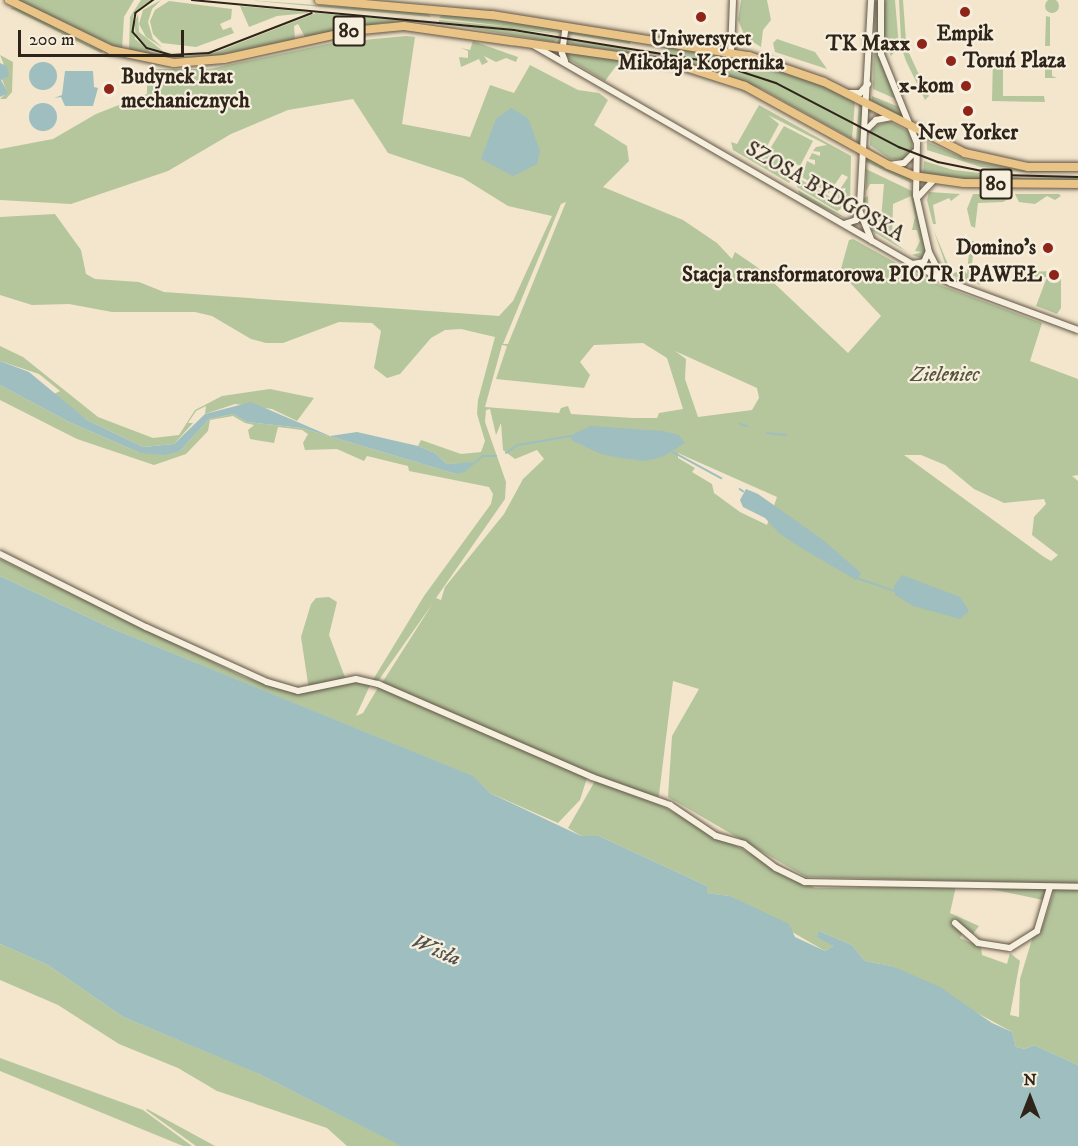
<!DOCTYPE html>
<meta charset="utf-8">
<style>
body{margin:0}
#map{position:relative;width:1078px;height:1146px;overflow:hidden;background:#f3e6cc;font-family:"IM FELL DW Pica",serif}
div>[style]{position:absolute}
[style*='--x']{left:calc(var(--x)*1px);top:calc(var(--y)*1px);width:calc(var(--w)*1px);rotate:calc(var(--a)*1deg)}
.green>*{inset:0;background:#b5c69c}
.round{border-radius:50%}
.water>*{inset:0;background:#9ebebf}
.stream>*{height:1.5px;margin:-0.75px;padding:0 0.75px;transform-origin:0.75px;border-radius:0.75px;background:#9ebebf}
.roads{filter:drop-shadow(0 0 2px #605446) drop-shadow(0 0 2px #605446)}
.minor>*{height:6px;margin:-3px;padding:0 3px;transform-origin:3px;border-radius:3px;background:#f7efde}
.major>*{height:8px;margin:-4px;padding:0 4px;transform-origin:4px;border-radius:4px;background:#eac386}
.tram>*{height:1.5px;margin:-0.75px;padding:0 0.75px;transform-origin:0.75px;border-radius:0.75px;background:#2f2419}
.dots>*{width:16px;height:16px;translate:-50% -50%;box-sizing:border-box;border:3px solid #f7efde;border-radius:50%}
span{translate:-50% -50%;white-space:nowrap;text-align:center;line-height:1.15;-webkit-text-stroke:4.5px #f7efde;paint-order:stroke}
.shield-label span{padding:2px 4px;background:#f7efde;border:2px solid;border-radius:4px;-webkit-text-stroke-width:0}
.shield-label{font-size:20px;color:#2f2419;font-weight:700}
.poi-label{font-size:21px;color:#2f2419;font-weight:700}
.right{translate:-100% -50%;text-align:right}
.left{translate:0 -50%;text-align:left}
.street-label{font-size:21px;color:#2f2419}
.park-label{font-size:21px;color:#575540;font-style:italic}
.water-label{font-size:22px;color:#50524b;font-style:italic}
.north{position:absolute;left:1000px;top:1068px;width:60px;height:60px;-webkit-text-stroke:4px #f7efde;paint-order:stroke;rotate:0deg;font-size:16px;font-weight:700;line-height:24px;text-align:center;color:#2f2419}
.north::after{content:'';display:block;margin:auto;width:21px;height:27px;background:#2f2419;clip-path:polygon(50% 0,100% 100%,50% 72%,0 100%)}
.scale{position:absolute;left:18px;top:30px;width:166px;height:27px;box-sizing:border-box;border:3px solid #2f2419;border-top:0;padding-left:8px;font-size:18px;line-height:21px;white-space:nowrap;color:#2f2419;-webkit-text-stroke:4px #f7efde;paint-order:stroke}
</style>
<div id="map">
<div class="green">
<div class="round" style="left:1045px;top:-1px;width:14px;height:14px"></div>
<div style="clip-path:polygon(18px 0,134px 0,124px 17px,122px 50px)"></div>
<div style="clip-path:polygon(141px 0,152px 0,133px 16px,135px 39px,151px 52px,182px 56px,214px 53px,316px 13px,430px 22px,382px 23px,305px 37px,298px 24px,294px 26px,295px 39px,216px 56px,172px 58px,129px 51px,130px 17px)"></div>
<div style="clip-path:polygon(161px 0,152px 9px,148px 22px,153px 39px,163px 48px,146px 37px,139px 24px,143px 10px)"></div>
<div style="clip-path:polygon(247px 0,427px 13px,431px 17px)"></div>
<div style="clip-path:polygon(741px 0,767px 0,771px 20px,763px 30px,761px 47px,745px 37px,738px 20px)"></div>
<div style="clip-path:polygon(875px 0,878px 0,878px 52px,896px 99px,873px 89px)"></div>
<div style="clip-path:polygon(885px 0,895px 0,899px 47px,891px 56px,883px 39px)"></div>
<div style="clip-path:polygon(899px 0,903px 0,906px 41px,901px 41px)"></div>
<div style="clip-path:polygon(169px 1px,232px 9px,231px 19px,220px 24px,223px 30px,231px 27px,234px 33px,196px 47px,162px 43px,153px 34px,150px 21px,155px 10px)"></div>
<div style="clip-path:polygon(240px 6px,308px 12px,308px 13px,277px 16px,249px 27px)"></div>
<div style="clip-path:polygon(17px 7px,89px 45px,103px 51px,101px 53px,10px 8px)"></div>
<div style="clip-path:polygon(138px 14px,139px 32px,164px 52px,147px 47px,136px 36px,134px 24px)"></div>
<div style="clip-path:polygon(443px 14px,494px 19px,558px 29px,560px 33px,439px 18px)"></div>
<div style="clip-path:polygon(1046px 16px,1050px 17px,1050px 46px,1045px 46px)"></div>
<div style="clip-path:polygon(439px 20px,513px 27px,560px 34px,439px 22px)"></div>
<div style="clip-path:polygon(439px 23px,505px 30px,559px 38px,553px 42px)"></div>
<div style="clip-path:polygon(573px 31px,631px 40px,630px 44px,568px 34px)"></div>
<div style="clip-path:polygon(evenodd,406px 36px,415px 37px,402px 124px,470px 137px,490px 85px,514px 93px,530px 65px,578px 90px,599px 93px,608px 100px,594px 125px,627px 146px,629px 161px,603px 187px,683px 220px,717px 243px,732px 259px,735px 252px,757px 267px,848px 353px,881px 316px,840px 272px,849px 240px,853px 239px,929px 281px,1042px 323px,1030px 361px,1078px 379px,1078px 475px,1072px 476px,1078px 481px,1078px 884px,806px 877px,668px 797px,672px 736px,699px 689px,673px 681px,658px 803px,382px 683px,433px 603px,378px 681px,371px 683px,356px 716px,363px 713px,379px 686px,587px 778px,580px 800px,558px 823px,490px 793px,472px 776px,111px 628px,0 576px,0 559px,244px 677px,293px 693px,309px 690px,301px 637px,311px 604px,316px 598px,329px 597px,337px 602px,329px 635px,346px 680px,371px 683px,424px 596px,491px 504px,493px 494px,489px 487px,409px 471px,408px 466px,367px 456px,364px 461px,337px 449px,305px 450px,303px 443px,308px 434px,302px 430px,278px 427px,274px 443px,250px 439px,248px 430px,254px 425px,245px 423px,233px 416px,210px 420px,208px 431px,186px 454px,154px 465px,77px 439px,0 400px,0 385px,69px 422px,140px 453px,180px 451px,209px 419px,233px 414px,247px 422px,302px 428px,456px 474px,474px 463px,447px 464px,435px 453px,418px 446px,421px 440px,461px 454px,481px 452px,485px 441px,477px 414px,478px 400px,495px 337px,461px 329px,445px 330px,431px 338px,400px 374px,387px 378px,374px 368px,381px 331px,372px 323px,339px 322px,283px 343px,266px 343px,251px 339px,212px 316px,195px 312px,112px 312px,69px 304px,32px 305px,0 295px,0 217px,55px 214px,81px 250px,86px 274px,95px 279px,139px 282px,164px 292px,499px 316px,513px 301px,552px 216px,508px 206px,463px 178px,388px 153px,353px 99px,288px 110px,231px 134px,168px 171px,71px 204px,0 200px,0 149px,53px 139px,96px 114px,147px 94px,147px 75px,151px 69px,209px 69px,332px 43px,406px 36px,566px 202px,508px 344px,503px 344px,561px 204px,566px 202px,406px 36px,643px 343px,667px 358px,683px 409px,659px 413px,657px 418px,633px 418px,571px 414px,568px 406px,561px 408px,559px 413px,485px 407px,502px 345px,507px 346px,496px 379px,584px 388px,590px 375px,580px 362px,594px 345px,643px 343px,406px 36px,675px 351px,757px 388px,759px 398px,752px 410px,698px 417px,685px 379px,686px 359px,675px 351px,406px 36px,490px 409px,496px 435px,501px 423px,503px 450px,515px 459px,537px 450px,544px 459px,523px 479px,504px 514px,445px 587px,441px 600px,436px 598px,505px 499px,506px 482px,485px 422px,486px 410px,490px 409px,406px 36px,678px 453px,777px 497px,767px 525px,740px 512px,714px 493px,712px 484px,692px 472px,695px 468px,678px 458px,678px 453px,406px 36px,904px 455px,921px 455px,945px 465px,974px 489px,1004px 503px,1044px 499px,1046px 504px,1034px 517px,1032px 535px,1058px 555px,1051px 561px,1044px 557px,904px 455px)"></div>
<div style="clip-path:polygon(567px 39px,630px 49px,629px 53px,572px 45px)"></div>
<div style="clip-path:polygon(777px 39px,815px 52px,827px 69px,775px 52px,773px 43px)"></div>
<div style="clip-path:polygon(473px 41px,518px 57px,516px 62px,506px 58px,496px 62px,484px 56px,488px 62px,482px 65px,479px 59px,461px 67px,459px 57px,468px 58px,468px 51px,461px 48px,470px 50px)"></div>
<div style="clip-path:polygon(636px 41px,751px 59px,819px 83px,855px 101px,852px 139px,762px 89px,692px 65px,632px 54px,665px 57px,666px 47px)"></div>
<div style="clip-path:polygon(908px 51px,929px 96px,925px 100px,906px 61px,903px 52px)"></div>
<div style="clip-path:polygon(564px 52px,628px 60px,627px 62px,616px 66px,605px 81px,565px 57px)"></div>
<div style="clip-path:polygon(0 55px,13px 62px,12px 92px,6px 99px,0 99px,7px 92px,2px 79px,8px 75px)"></div>
<div style="clip-path:polygon(993px 56px,1003px 56px,1003px 96px,1044px 96px,1045px 102px,992px 101px)"></div>
<div style="clip-path:polygon(1045px 56px,1056px 56px,1052px 57px,1052px 76px,1057px 78px,1045px 78px)"></div>
<div style="clip-path:polygon(872px 96px,899px 107px,903px 118px,872px 101px)"></div>
<div style="clip-path:polygon(859px 103px,864px 106px,861px 145px,856px 141px)"></div>
<div style="clip-path:polygon(759px 105px,851px 156px,850px 204px,837px 211px,797px 187px,798px 178px,839px 202px,837px 194px,848px 177px,842px 174px,829px 193px,802px 177px,807px 161px,815px 165px,815px 160px,809px 159px,812px 153px,820px 156px,820px 152px,813px 151px,816px 147px,827px 145px,768px 115px,779px 124px,765px 150px,749px 147px,761px 158px,765px 157px,784px 126px,813px 141px,800px 166px,787px 159px,780px 167px,794px 177px,789px 183px,733px 150px,731px 142px,737px 144px)"></div>
<div style="clip-path:polygon(888px 121px,908px 131px,913px 139px,911px 154px,903px 160px,890px 159px,870px 145px,871px 128px)"></div>
<div style="clip-path:polygon(927px 142px,968px 160px,1022px 170px,1078px 172px,1022px 172px,981px 167px,927px 150px)"></div>
<div style="clip-path:polygon(867px 158px,910px 179px,911px 183px,866px 162px)"></div>
<div style="clip-path:polygon(924px 161px,953px 170px,1024px 178px,1078px 177px,1078px 180px,966px 180px,923px 175px)"></div>
<div style="clip-path:polygon(866px 169px,912px 191px,926px 252px,923px 259px,912px 255px,922px 252px,915px 251px,920px 241px,917px 230px,912px 230px,915px 217px,911px 196px,893px 204px,892px 241px,907px 252px,869px 229px,863px 199px,868px 196px,869px 219px,881px 219px,884px 184px,870px 184px,866px 191px)"></div>
<div style="clip-path:polygon(798px 190px,851px 221px,801px 197px)"></div>
<div style="clip-path:polygon(929px 192px,960px 194px,951px 201px,949px 198px,933px 205px,936px 224px,933px 224px,927px 200px)"></div>
<div style="clip-path:polygon(973px 194px,1010px 194px,1010px 198px,1003px 202px,978px 203px,975px 228px,971px 226px,967px 209px)"></div>
<div style="clip-path:polygon(1015px 194px,1059px 194px,1061px 196px,1055px 200px,1047px 196px,1035px 204px,1019px 202px)"></div>
<div style="clip-path:polygon(934px 231px,952px 274px,963px 269px,967px 274px,970px 241px,974px 241px,971px 277px,981px 281px,980px 285px,968px 278px,967px 280px,954px 276px,948px 272px)"></div>
<div style="clip-path:polygon(1061px 271px,1061px 308px,1057px 314px,1036px 306px,1047px 277px,1016px 276px,1018px 272px)"></div>
<div style="clip-path:polygon(0 346px,23px 357px,98px 417px,153px 438px,179px 435px,195px 410px,222px 396px,270px 389px,314px 398px,297px 421px,272px 409px,235px 404px,205px 414px,206px 406px,196px 411px,188px 423px,193px 423px,174px 444px,143px 447px,87px 420px,52px 395px,60px 391px,39px 374px,0 361px)"></div>
<div style="clip-path:polygon(595px 781px,662px 806px,815px 888px,956px 886px,950px 913px,979px 926px,972px 935px,965px 929px,960px 938px,981px 947px,982px 955px,1007px 964px,1010px 953px,1020px 961px,1010px 1015px,1019px 1017px,1020px 979px,1033px 936px,1042px 928px,1055px 888px,1078px 890px,1078px 1065px,1034px 1045px,1025px 1049px,1016px 1047px,1012px 1032px,892px 966px,865px 961px,852px 945px,819px 931px,833px 946px,825px 951px,730px 896px,706px 893px,707px 886px,599px 836px,581px 836px,568px 828px)"></div>
<div style="clip-path:polygon(976px 886px,1048px 888px,1043px 900px)"></div>
<div style="clip-path:polygon(0 944px,48px 965px,123px 1017px,255px 1072px,402px 1146px,347px 1146px,327px 1128px,217px 1091px,178px 1068px,119px 1044px,58px 1005px,0 980px)"></div>
<div style="clip-path:polygon(0 1058px,143px 1110px,192px 1146px,183px 1146px,0 1071px)"></div>
<div style="clip-path:polygon(146px 1110px,147px 1109px,215px 1146px,196px 1146px)"></div>
</div>
<div class="water">
<div class="round" style="left:29px;top:62px;width:28px;height:28px"></div>
<div style="clip-path:polygon(0 63px,7px 66px,9px 76px,1px 80px,8px 93px,0 97px)"></div>
<div style="clip-path:polygon(65px 71px,93px 71px,94px 87px,98px 88px,93px 106px,65px 106px,61px 97px,54px 98px,62px 95px)"></div>
<div class="round" style="left:29px;top:103px;width:28px;height:28px"></div>
<div style="clip-path:polygon(511px 108px,528px 118px,540px 151px,537px 164px,513px 176px,481px 159px,496px 119px)"></div>
<div style="clip-path:polygon(0 361px,29px 372px,87px 420px,143px 447px,174px 444px,205px 414px,251px 402px,330px 436px,357px 432px,418px 446px,435px 453px,447px 464px,476px 462px,465px 472px,456px 474px,302px 428px,247px 422px,233px 414px,209px 419px,180px 451px,164px 455px,140px 453px,69px 422px,0 385px)"></div>
<div style="clip-path:polygon(590px 426px,663px 431px,679px 435px,685px 443px,662px 457px,645px 461px,621px 458px,601px 454px,573px 441px,570px 436px)"></div>
<div style="clip-path:polygon(746px 489px,758px 494px,823px 540px,861px 573px,856px 580px,803px 549px,780px 534px,765px 518px,743px 507px,740px 500px)"></div>
<div style="clip-path:polygon(902px 575px,960px 597px,969px 611px,960px 619px,913px 606px,895px 595px,894px 586px)"></div>
<div style="clip-path:polygon(0 576px,111px 628px,473px 776px,490px 793px,581px 836px,599px 836px,707px 886px,707px 893px,730px 896px,789px 924px,795px 937px,825px 951px,833px 946px,817px 937px,819px 931px,852px 945px,865px 961px,892px 966px,940px 987px,992px 1023px,1012px 1032px,1016px 1047px,1025px 1049px,1034px 1045px,1078px 1065px,1078px 1146px,401px 1146px,259px 1074px,123px 1017px,48px 965px,0 944px)"></div>
</div>
<div class="stream">
<div style="--x:740;--y:424;--w:7;--a:16"></div>
<div style="--x:767;--y:433;--w:19;--a:6"></div>
<div style="--x:673;--y:452;--w:55;--a:28.4"></div>
<div style="--x:506;--y:453;--w:14;--a:-34"></div>
<div style="--x:518;--y:445;--w:53;--a:-9.8"></div>
<div style="--x:476;--y:462;--w:9;--a:-41"></div>
<div style="--x:483;--y:456;--w:13;--a:0"></div>
<div style="--x:740;--y:489;--w:4;--a:34"></div>
<div style="--x:857;--y:578;--w:40;--a:18.9"></div>
</div>
<div class="roads">
<div class="minor">
<div style="--x:881;--y:0;--w:54;--a:90"></div>
<div style="--x:881;--y:54;--w:96;--a:68"></div>
<div style="--x:917;--y:143;--w:52;--a:91.1"></div>
<div style="--x:916;--y:195;--w:58;--a:77.2"></div>
<div style="--x:929;--y:252;--w:29;--a:63"></div>
<div style="--x:533;--y:45;--w:438;--a:30"></div>
<div style="--x:912;--y:264;--w:43;--a:26"></div>
<div style="--x:951;--y:283;--w:135;--a:20.3"></div>
<div style="--x:731;--y:52;--w:52;--a:-87.8"></div>
<div style="--x:565;--y:61;--w:9;--a:-111"></div>
<div style="--x:562;--y:53;--w:27;--a:-82"></div>
<div style="--x:849;--y:93;--w:11;--a:0"></div>
<div style="--x:860;--y:93;--w:12;--a:-48"></div>
<div style="--x:867;--y:129;--w:13;--a:-45"></div>
<div style="--x:876;--y:120;--w:16;--a:-11"></div>
<div style="--x:889;--y:165;--w:15;--a:-8"></div>
<div style="--x:904;--y:163;--w:16;--a:-45"></div>
<div style="--x:917;--y:198;--w:25;--a:-47"></div>
<div style="--x:860;--y:212;--w:31;--a:68"></div>
<div style="--x:844;--y:224;--w:13;--a:-18"></div>
<div style="--x:856;--y:220;--w:16;--a:-75"></div>
<div style="--x:860;--y:205;--w:205;--a:-86.9"></div>
<div style="--x:912;--y:264;--w:12;--a:-9"></div>
<div style="--x:924;--y:262;--w:10;--a:-66"></div>
<div style="--x:0;--y:554;--w:163;--a:26.6"></div>
<div style="--x:146;--y:627;--w:133;--a:24.4"></div>
<div style="--x:267;--y:682;--w:32;--a:16"></div>
<div style="--x:298;--y:691;--w:59;--a:-11.7"></div>
<div style="--x:356;--y:679;--w:23;--a:13"></div>
<div style="--x:378;--y:684;--w:233;--a:23.5"></div>
<div style="--x:592;--y:777;--w:83;--a:19.7"></div>
<div style="--x:670;--y:805;--w:55;--a:34"></div>
<div style="--x:716;--y:836;--w:29;--a:16"></div>
<div style="--x:744;--y:844;--w:40;--a:37"></div>
<div style="--x:776;--y:868;--w:32;--a:26"></div>
<div style="--x:805;--y:882;--w:273;--a:1"></div>
<div style="--x:955;--y:923;--w:30;--a:41"></div>
<div style="--x:978;--y:943;--w:32;--a:9"></div>
<div style="--x:1010;--y:948;--w:32;--a:-32"></div>
<div style="--x:1037;--y:931;--w:46;--a:-73.5"></div>
</div>
<div class="major">
<div style="--x:9;--y:0;--w:114;--a:26.1"></div>
<div style="--x:111;--y:50;--w:64;--a:11.7"></div>
<div style="--x:174;--y:63;--w:50;--a:-4.6"></div>
<div style="--x:224;--y:59;--w:130;--a:-12.4"></div>
<div style="--x:351;--y:31;--w:53;--a:-5.4"></div>
<div style="--x:404;--y:26;--w:275;--a:8"></div>
<div style="--x:676;--y:64;--w:72;--a:17.7"></div>
<div style="--x:745;--y:86;--w:163;--a:28.9"></div>
<div style="--x:888;--y:165;--w:28;--a:23"></div>
<div style="--x:914;--y:176;--w:50;--a:8"></div>
<div style="--x:964;--y:183;--w:114;--a:0.5"></div>
<div style="--x:319;--y:0;--w:174;--a:5"></div>
<div style="--x:492;--y:15;--w:260;--a:9.1"></div>
<div style="--x:749;--y:56;--w:79;--a:19.1"></div>
<div style="--x:824;--y:82;--w:158;--a:26.7"></div>
<div style="--x:965;--y:153;--w:65;--a:12.5"></div>
<div style="--x:1028;--y:167;--w:50;--a:0"></div>
</div>
</div>
<div class="tram">
<div style="--x:154;--y:0;--w:22;--a:144"></div>
<div style="--x:136;--y:13;--w:19;--a:99"></div>
<div style="--x:133;--y:32;--w:21;--a:49"></div>
<div style="--x:147;--y:48;--w:25;--a:16"></div>
<div style="--x:171;--y:55;--w:38;--a:-3"></div>
<div style="--x:209;--y:53;--w:110;--a:-21.2"></div>
<div style="--x:192;--y:0;--w:323;--a:5.3"></div>
<div style="--x:514;--y:30;--w:201;--a:9.2"></div>
<div style="--x:712;--y:62;--w:67;--a:18.2"></div>
<div style="--x:776;--y:83;--w:139;--a:27.5"></div>
<div style="--x:899;--y:147;--w:42;--a:21"></div>
<div style="--x:938;--y:162;--w:65;--a:11.5"></div>
<div style="--x:1002;--y:175;--w:76;--a:1.5"></div>
</div>
<div class="dots">
<div style="left:965px;top:12px;background:#8f2418"></div>
<div style="left:701px;top:17px;background:#8f2418"></div>
<div style="left:922px;top:44px;background:#8f2418"></div>
<div style="left:951px;top:61px;background:#8f2418"></div>
<div style="left:966px;top:86px;background:#8f2418"></div>
<div style="left:109px;top:89px;background:#8f2418"></div>
<div style="left:968px;top:111px;background:#8f2418"></div>
<div style="left:1048px;top:248px;background:#8f2418"></div>
<div style="left:1054px;top:275px;background:#8f2418"></div>
</div>
<div class="shield-label">
<span style="left:349px;top:31px">80</span>
<span style="left:996px;top:184px">80</span>
</div>
<div class="poi-label">
<span style="left:965px;top:34px">Empik</span>
<span style="left:701px;top:51px">Uniwersytet<br>Mikołaja Kopernika</span>
<span class="right" style="left:910px;top:44px">TK Maxx</span>
<span class="left" style="left:963px;top:61px">Toruń Plaza</span>
<span class="left" style="left:121px;top:89px">Budynek krat<br>mechanicznych</span>
<span class="right" style="left:954px;top:86px">x-kom</span>
<span style="left:968px;top:133px">New Yorker</span>
<span class="right" style="left:1036px;top:248px">Domino's</span>
<span class="right" style="left:1042px;top:275px">Stacja transformatorowa PIOTR i PAWEŁ</span>
</div>
<div class="street-label">
<span style="left:825px;top:192px;rotate:30deg">SZOSA BYDGOSKA</span>
</div>
<div class="park-label">
<span style="left:945px;top:375px">Zieleniec</span>
</div>
<div class="water-label">
<span style="left:436px;top:950px;rotate:23deg">Wisła</span>
</div>
<div class="north">N</div>
<div class="scale">200 m</div>
</div>
